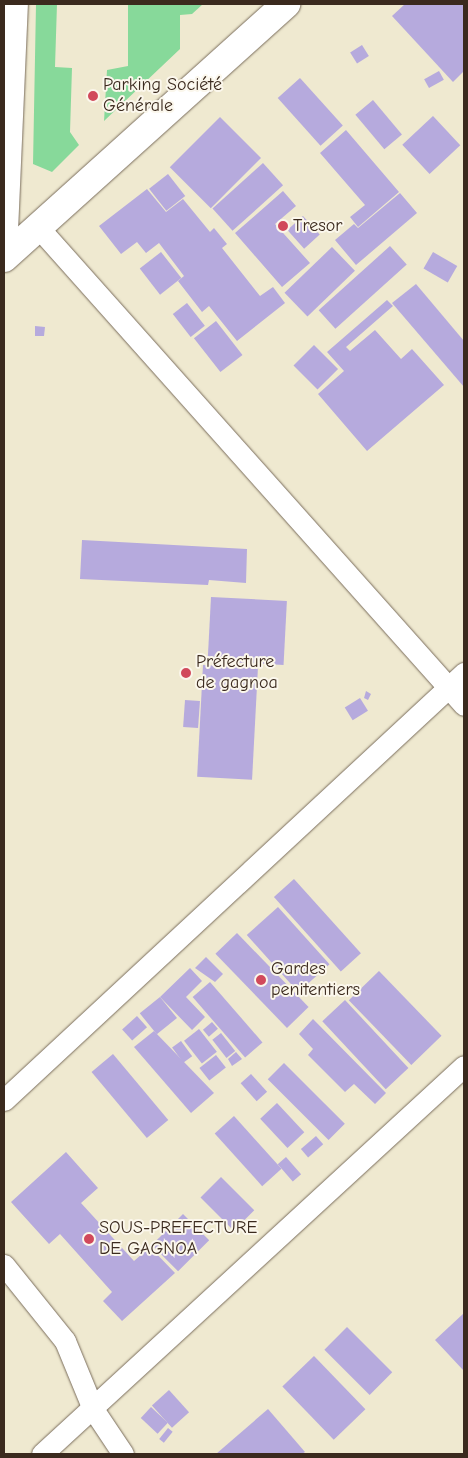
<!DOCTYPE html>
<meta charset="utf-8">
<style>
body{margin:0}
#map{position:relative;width:468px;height:1458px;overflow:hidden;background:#efe9d0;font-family:"Comic Neue",sans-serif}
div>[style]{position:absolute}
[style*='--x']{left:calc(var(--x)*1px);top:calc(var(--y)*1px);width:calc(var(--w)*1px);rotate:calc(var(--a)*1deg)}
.green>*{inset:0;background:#87d99a}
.building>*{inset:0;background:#b6aadd;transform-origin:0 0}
.roads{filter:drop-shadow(0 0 1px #7a6d5c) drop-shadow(0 0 1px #7a6d5c)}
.minor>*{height:21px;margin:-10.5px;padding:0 10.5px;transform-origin:10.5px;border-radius:10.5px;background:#fff}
.tertiary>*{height:28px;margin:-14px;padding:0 14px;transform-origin:14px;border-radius:14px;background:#fff}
.secondary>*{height:28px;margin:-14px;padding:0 14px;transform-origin:14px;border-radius:14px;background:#fff}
.dots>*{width:14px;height:14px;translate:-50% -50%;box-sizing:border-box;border:2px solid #fbf7ec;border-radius:50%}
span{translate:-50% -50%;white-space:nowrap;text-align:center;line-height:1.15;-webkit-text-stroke:4px #fbf7ec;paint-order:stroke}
.poi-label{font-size:18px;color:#3b2a1e}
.left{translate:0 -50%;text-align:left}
.frame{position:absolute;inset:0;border:5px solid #3b2a1e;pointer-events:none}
</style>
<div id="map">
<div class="green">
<div style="clip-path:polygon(36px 4px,57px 4px,55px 67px,72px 68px,70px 132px,79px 145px,52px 172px,33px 164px)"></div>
<div style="clip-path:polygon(128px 4px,203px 4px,192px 14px,180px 15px,180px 49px,104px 121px,107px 70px,128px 66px)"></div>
</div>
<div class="building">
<div style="clip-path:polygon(405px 4px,464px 4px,464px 71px,453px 82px,392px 16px)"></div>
<div style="left:362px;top:45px;width:13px;height:14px;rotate:58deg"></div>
<div style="left:439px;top:71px;width:10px;height:17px;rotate:61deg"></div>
<div style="left:300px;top:78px;width:64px;height:30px;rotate:48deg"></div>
<div style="left:373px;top:100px;width:45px;height:23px;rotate:50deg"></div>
<div style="left:433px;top:116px;width:40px;height:42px;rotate:47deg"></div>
<div style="left:220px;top:117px;width:58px;height:71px;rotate:45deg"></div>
<div style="clip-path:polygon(346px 130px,399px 192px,358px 227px,350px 217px,365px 205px,320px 153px)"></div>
<div style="left:263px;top:163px;width:30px;height:68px;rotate:48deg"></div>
<div style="left:168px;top:174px;width:28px;height:24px;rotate:52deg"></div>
<div style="clip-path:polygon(147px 189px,166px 212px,183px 199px,210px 232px,214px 228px,227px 244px,222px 248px,260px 296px,273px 287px,285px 303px,237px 341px,209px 306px,202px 312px,178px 281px,184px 276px,159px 243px,146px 253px,137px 242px,121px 254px,99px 226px)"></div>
<div style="clip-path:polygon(283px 191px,296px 206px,275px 224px,310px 263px,282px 287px,235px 233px)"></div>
<div style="clip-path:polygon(400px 193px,417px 213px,356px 265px,335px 240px,354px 224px,358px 228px)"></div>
<div style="left:303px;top:216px;width:25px;height:21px;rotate:48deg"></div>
<div style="left:390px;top:246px;width:25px;height:96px;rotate:48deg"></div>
<div style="left:332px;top:247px;width:33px;height:66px;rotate:46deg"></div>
<div style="left:161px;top:252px;width:33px;height:27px;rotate:52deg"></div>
<div style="left:433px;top:252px;width:28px;height:19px;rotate:30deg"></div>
<div style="clip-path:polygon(416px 284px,464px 341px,464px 387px,392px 303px)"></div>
<div style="clip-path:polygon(387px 300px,393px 306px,346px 347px,350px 351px,375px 330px,401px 359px,412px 349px,444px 385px,367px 451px,318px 394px,344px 371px,327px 352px)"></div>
<div style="left:187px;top:303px;width:29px;height:18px;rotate:52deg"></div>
<div style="left:216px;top:321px;width:43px;height:28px;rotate:52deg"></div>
<div style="clip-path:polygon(35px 326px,45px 327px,44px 336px,35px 336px)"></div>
<div style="left:314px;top:345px;width:34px;height:29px;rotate:45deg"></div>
<div style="clip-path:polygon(82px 540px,247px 549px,246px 583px,209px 580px,208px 585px,80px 579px)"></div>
<div style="left:211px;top:597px;width:76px;height:64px;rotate:3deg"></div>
<div style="left:203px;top:665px;width:55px;height:112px;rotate:3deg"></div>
<div style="clip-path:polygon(366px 691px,371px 694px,368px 700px,364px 698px)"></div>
<div style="left:360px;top:698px;width:15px;height:18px;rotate:58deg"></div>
<div style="left:185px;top:700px;width:15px;height:27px;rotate:4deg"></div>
<div style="left:294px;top:879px;width:100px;height:27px;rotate:48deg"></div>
<div style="left:278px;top:907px;width:77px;height:42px;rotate:48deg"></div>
<div style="left:237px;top:933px;width:103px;height:30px;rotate:46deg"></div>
<div style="clip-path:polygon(206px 957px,223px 974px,215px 982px,195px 968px)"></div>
<div style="clip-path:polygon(190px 968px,202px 981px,186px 997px,205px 1017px,192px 1030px,160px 997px)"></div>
<div style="left:379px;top:971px;width:90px;height:42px;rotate:46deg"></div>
<div style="left:210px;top:982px;width:80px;height:23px;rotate:49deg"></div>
<div style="left:160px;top:997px;width:27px;height:26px;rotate:51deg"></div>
<div style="left:345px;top:1000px;width:93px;height:31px;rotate:47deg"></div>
<div style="left:137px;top:1016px;width:15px;height:20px;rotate:48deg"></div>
<div style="clip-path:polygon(313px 1019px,386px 1093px,375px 1104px,354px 1084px,345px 1092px,308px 1055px,313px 1049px,299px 1034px)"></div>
<div style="left:212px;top:1022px;width:9px;height:12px;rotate:49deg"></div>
<div style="left:199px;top:1029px;width:29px;height:19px;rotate:52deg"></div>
<div style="clip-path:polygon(154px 1031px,214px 1093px,191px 1113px,134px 1047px)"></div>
<div style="left:221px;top:1033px;width:23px;height:11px;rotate:52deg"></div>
<div style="left:181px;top:1041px;width:19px;height:11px;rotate:54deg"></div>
<div style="clip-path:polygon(236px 1052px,242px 1059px,232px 1066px,228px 1059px)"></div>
<div style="left:113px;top:1054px;width:86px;height:28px;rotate:50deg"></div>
<div style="left:216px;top:1055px;width:16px;height:21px;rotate:52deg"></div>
<div style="left:284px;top:1063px;width:86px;height:23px;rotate:45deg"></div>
<div style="left:251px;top:1074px;width:24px;height:14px;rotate:48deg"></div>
<div style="left:277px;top:1103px;width:40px;height:23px;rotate:47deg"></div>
<div style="left:234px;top:1116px;width:71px;height:26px;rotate:48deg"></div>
<div style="left:316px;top:1136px;width:11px;height:20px;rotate:49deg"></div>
<div style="clip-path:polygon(66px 1152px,98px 1188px,81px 1203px,134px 1261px,150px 1247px,175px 1273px,122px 1321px,103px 1301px,112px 1292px,60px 1234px,49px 1244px,11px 1202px)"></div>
<div style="left:286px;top:1157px;width:23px;height:11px;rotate:49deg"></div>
<div style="left:221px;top:1177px;width:47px;height:29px;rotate:45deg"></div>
<div style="left:183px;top:1214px;width:37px;height:44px;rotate:45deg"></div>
<div style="clip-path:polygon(464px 1313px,464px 1371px,435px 1340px)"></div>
<div style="left:347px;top:1327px;width:64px;height:32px;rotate:45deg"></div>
<div style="left:314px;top:1356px;width:74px;height:44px;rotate:46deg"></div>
<div style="left:169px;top:1390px;width:30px;height:23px;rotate:48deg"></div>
<div style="left:151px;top:1407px;width:23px;height:15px;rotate:43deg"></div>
<div style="clip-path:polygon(268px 1409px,305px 1452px,302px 1454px,216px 1454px)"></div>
<div style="left:168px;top:1428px;width:6px;height:14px;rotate:39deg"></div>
</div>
<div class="roads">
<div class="minor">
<div style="--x:38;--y:227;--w:640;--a:48.29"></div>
<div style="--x:4;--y:1100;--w:628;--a:-42.87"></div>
<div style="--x:4;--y:1265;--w:97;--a:51.2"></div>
<div style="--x:65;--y:1341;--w:74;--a:67.6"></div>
<div style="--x:93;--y:1409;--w:54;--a:56.3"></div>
<div style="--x:42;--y:1454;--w:573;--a:-42.6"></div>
</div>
<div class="tertiary">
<div style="--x:4;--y:258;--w:380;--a:-42"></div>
</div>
<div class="secondary">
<div style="--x:4;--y:231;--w:227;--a:-87.5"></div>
</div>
</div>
<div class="dots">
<div style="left:93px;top:96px;background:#d1495b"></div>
<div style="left:283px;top:226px;background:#d1495b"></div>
<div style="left:186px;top:673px;background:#d1495b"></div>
<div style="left:261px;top:980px;background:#d1495b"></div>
<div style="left:89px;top:1239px;background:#d1495b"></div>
</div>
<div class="poi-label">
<span class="left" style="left:103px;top:96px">Parking Société<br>Générale</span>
<span class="left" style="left:293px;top:226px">Tresor</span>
<span class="left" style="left:196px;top:673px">Préfecture<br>de gagnoa</span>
<span class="left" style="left:271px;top:980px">Gardes<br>penitentiers</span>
<span class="left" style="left:99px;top:1239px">SOUS-PREFECTURE<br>DE GAGNOA</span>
</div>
<div class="frame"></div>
</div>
